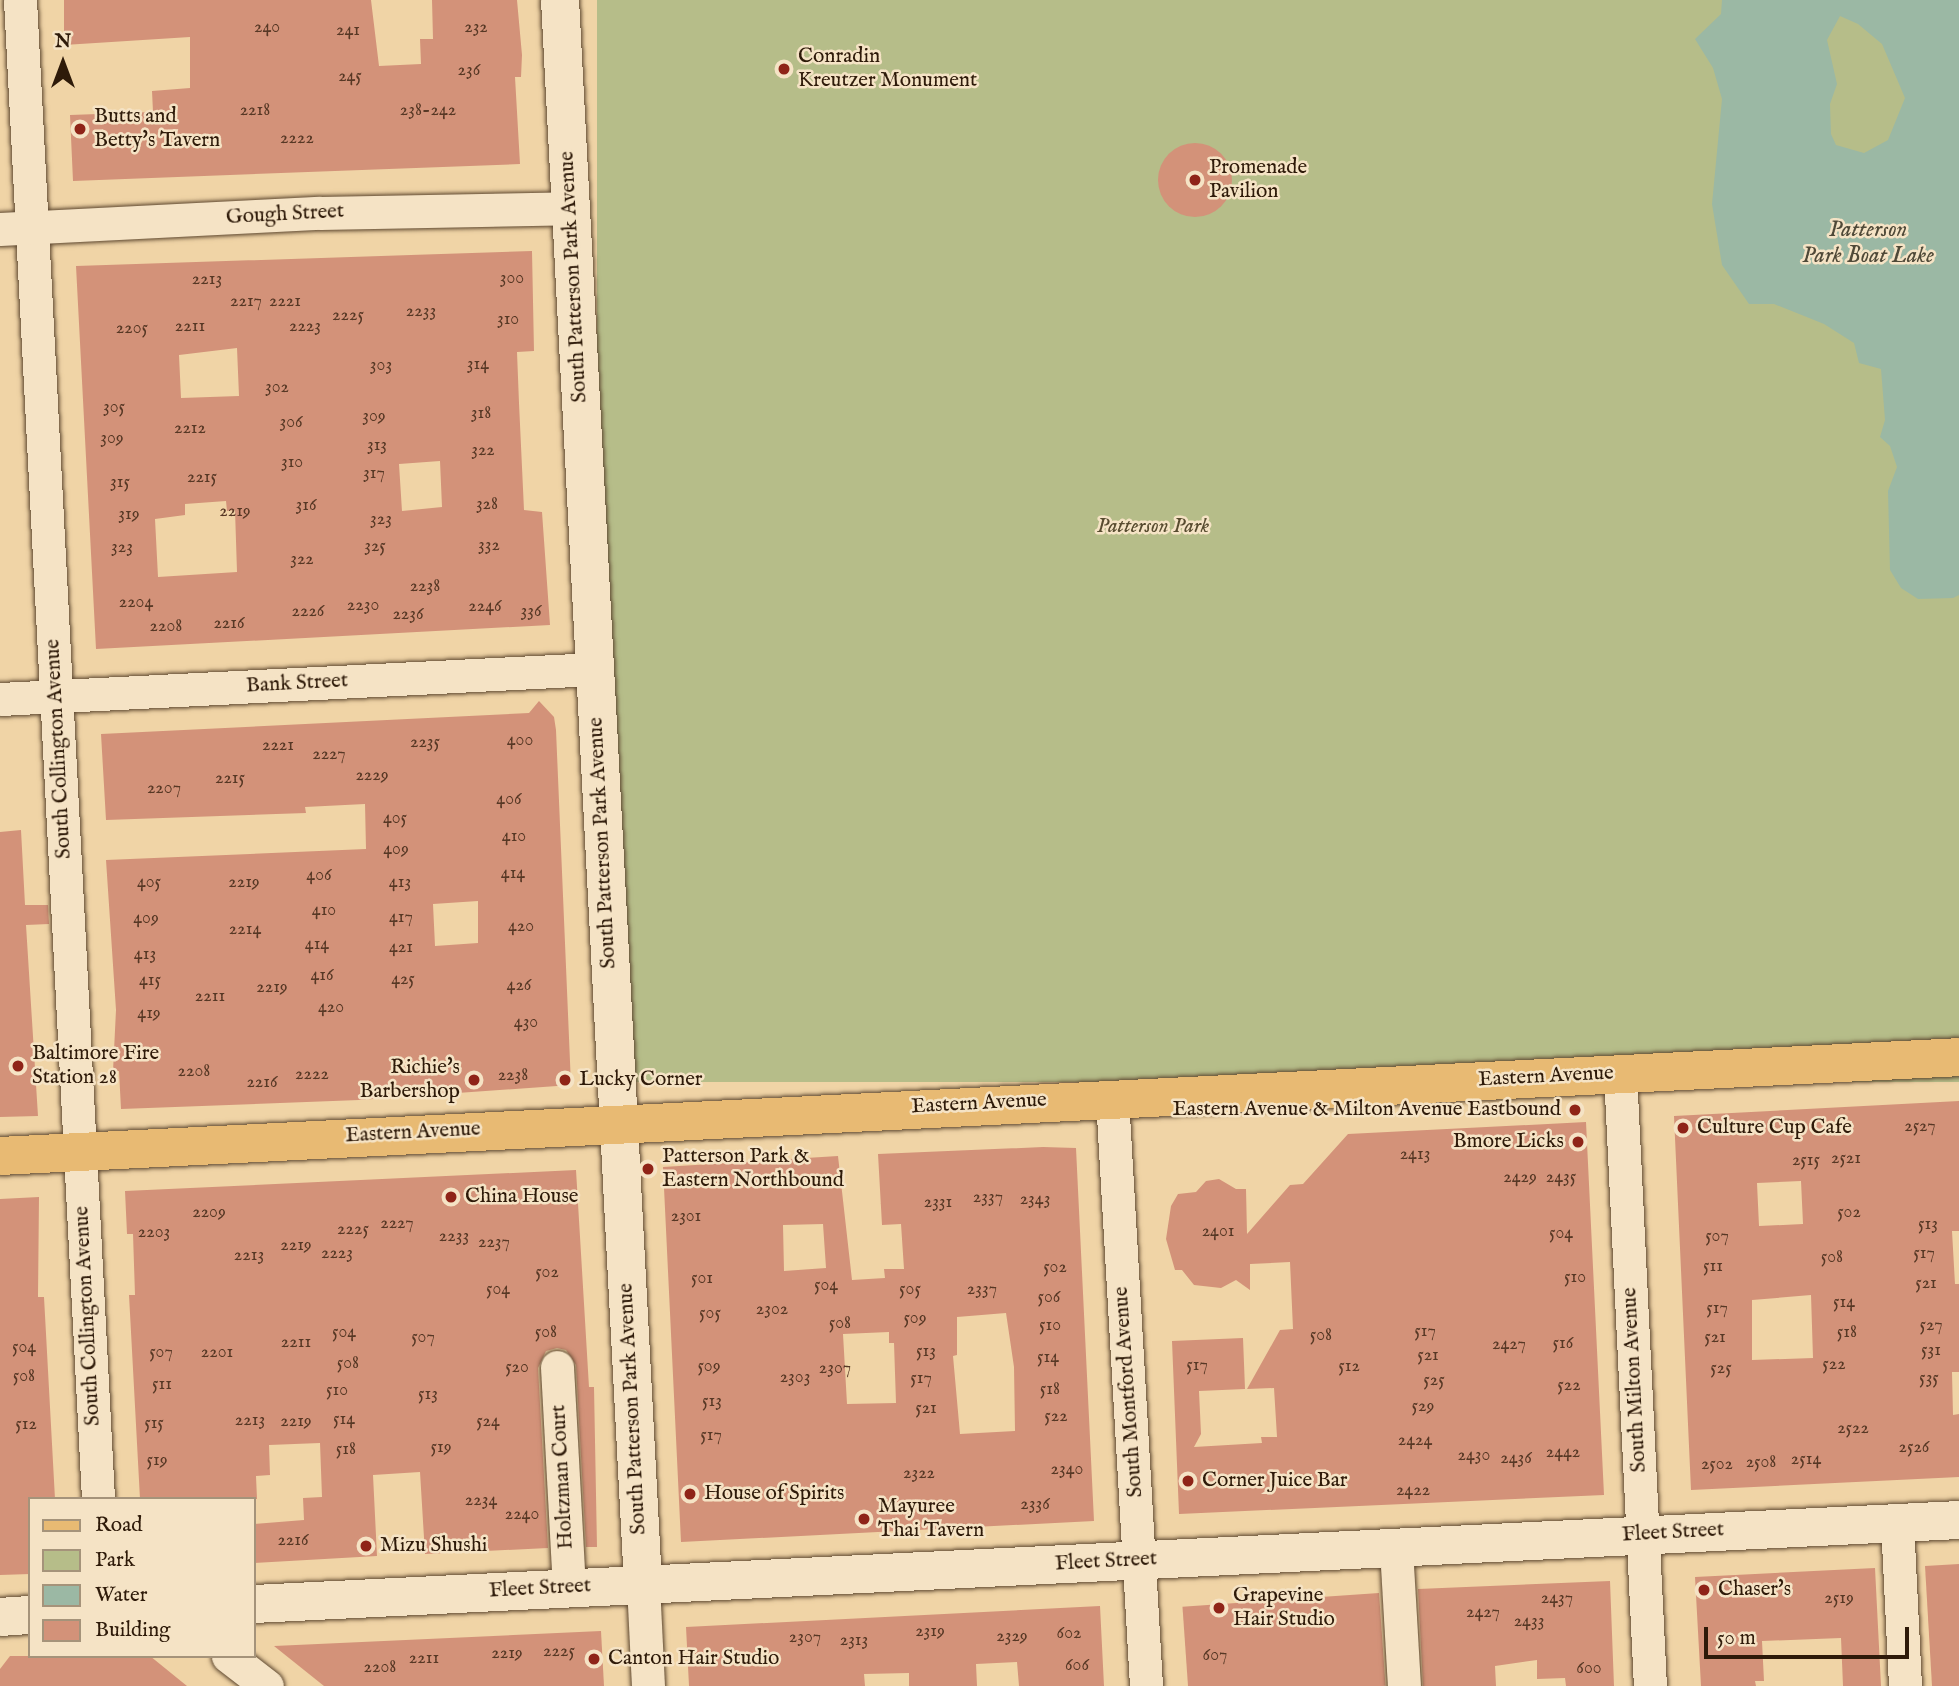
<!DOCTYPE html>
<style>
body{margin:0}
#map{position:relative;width:1959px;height:1686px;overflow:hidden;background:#f0d4a6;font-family:"IM FELL English",serif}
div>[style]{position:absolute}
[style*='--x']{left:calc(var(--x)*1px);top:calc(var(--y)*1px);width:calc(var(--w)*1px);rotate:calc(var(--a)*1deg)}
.green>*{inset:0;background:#b6bd89;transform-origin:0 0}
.water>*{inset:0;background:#9bb8a4}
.building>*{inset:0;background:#d39279;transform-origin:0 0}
.round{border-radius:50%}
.roads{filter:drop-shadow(0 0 2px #5e4830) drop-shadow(0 0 2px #5e4830)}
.street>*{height:33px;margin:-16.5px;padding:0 16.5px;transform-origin:16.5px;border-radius:16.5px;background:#f5e3c5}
.secondary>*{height:38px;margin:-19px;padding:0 19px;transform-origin:19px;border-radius:19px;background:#f5e3c5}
.primary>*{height:38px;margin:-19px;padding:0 19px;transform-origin:19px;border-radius:19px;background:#e8ba73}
.dots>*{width:19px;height:19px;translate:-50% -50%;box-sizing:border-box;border:4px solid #f5e3c5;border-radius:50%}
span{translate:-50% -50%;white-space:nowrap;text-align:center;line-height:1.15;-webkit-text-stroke:5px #f5e3c5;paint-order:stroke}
.number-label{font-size:18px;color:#573825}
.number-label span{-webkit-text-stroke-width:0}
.poi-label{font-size:21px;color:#2e1a09}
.left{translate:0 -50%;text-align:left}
.right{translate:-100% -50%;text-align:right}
.street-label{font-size:21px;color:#2e1a09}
.park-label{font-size:21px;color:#574b2f;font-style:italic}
.water-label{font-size:23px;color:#4f4938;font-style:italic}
.legend{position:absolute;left:28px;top:1497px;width:228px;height:161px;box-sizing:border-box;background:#f5e3c5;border:2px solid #a5937a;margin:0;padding:9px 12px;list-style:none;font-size:21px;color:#2e1a09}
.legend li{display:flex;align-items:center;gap:14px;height:35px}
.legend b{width:35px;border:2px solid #a5937a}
.north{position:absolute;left:28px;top:28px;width:70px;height:70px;-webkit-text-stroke:5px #f5e3c5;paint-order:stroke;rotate:0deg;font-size:19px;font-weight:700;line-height:28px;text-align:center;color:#2e1a09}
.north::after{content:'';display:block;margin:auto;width:24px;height:32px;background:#2e1a09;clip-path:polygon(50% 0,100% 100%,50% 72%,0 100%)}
.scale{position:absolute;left:1704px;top:1627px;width:205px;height:32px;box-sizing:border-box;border:4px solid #2e1a09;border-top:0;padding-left:9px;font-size:21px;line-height:24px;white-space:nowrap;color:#2e1a09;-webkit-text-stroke:5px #f5e3c5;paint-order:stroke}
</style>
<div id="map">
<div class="green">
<div style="left:597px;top:0;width:1362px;height:1082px"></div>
</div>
<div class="water">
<div style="clip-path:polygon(evenodd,1722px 0,1959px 0,1959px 595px,1953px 598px,1918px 599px,1901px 588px,1890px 570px,1888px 491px,1897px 467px,1890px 446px,1880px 437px,1885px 420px,1881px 369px,1859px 363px,1854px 343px,1824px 324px,1774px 304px,1749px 304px,1722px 265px,1712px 204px,1722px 99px,1713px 68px,1695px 39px,1721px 14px,1722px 0,1840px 16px,1858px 24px,1882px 44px,1905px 98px,1888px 140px,1864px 153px,1836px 145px,1831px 134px,1830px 104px,1837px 84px,1827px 40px,1840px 16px)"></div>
</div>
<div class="building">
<div style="clip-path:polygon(64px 0,371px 0,379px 66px,421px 64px,420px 39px,433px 39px,432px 0,517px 0,522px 55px,521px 77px,515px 77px,520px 164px,73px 181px,70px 115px,153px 112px,152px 91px,190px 88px,190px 37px,64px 45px)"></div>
<div class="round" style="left:1158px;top:143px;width:74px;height:74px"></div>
<div style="clip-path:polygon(evenodd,532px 251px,534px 351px,517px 352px,519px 403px,524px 510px,542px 512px,550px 625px,96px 649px,76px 266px,532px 251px,237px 348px,239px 396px,181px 398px,179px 355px,237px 348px,532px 251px,440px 461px,442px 507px,402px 511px,399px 464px,440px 461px,532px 251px,226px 501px,227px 511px,235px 510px,237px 572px,158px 577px,155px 519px,185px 515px,185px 504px,226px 501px)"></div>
<div style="clip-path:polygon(evenodd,539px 701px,554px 717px,556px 730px,571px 1085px,359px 1100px,121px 1109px,119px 1071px,113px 1071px,116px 1010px,106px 860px,366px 849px,365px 804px,305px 807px,306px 813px,106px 820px,101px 734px,529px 713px,539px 701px,478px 901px,478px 943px,435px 946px,433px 904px,478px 901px)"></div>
<div style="clip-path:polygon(21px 830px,25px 905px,48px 905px,49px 924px,26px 925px,38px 1116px,0 1117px,0 832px)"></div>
<div style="clip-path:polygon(evenodd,1959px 1101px,1959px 1231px,1952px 1231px,1955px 1284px,1959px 1284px,1959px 1372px,1952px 1372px,1953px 1415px,1959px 1414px,1959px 1477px,1691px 1490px,1674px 1116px,1959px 1101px,1801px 1181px,1803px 1224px,1759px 1226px,1757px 1183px,1801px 1181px,1959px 1101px,1811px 1295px,1813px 1358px,1752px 1360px,1752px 1300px,1811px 1295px)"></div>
<div style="clip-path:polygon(1586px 1122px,1604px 1495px,1179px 1514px,1172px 1341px,1243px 1338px,1245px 1389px,1199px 1391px,1201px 1434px,1194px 1447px,1262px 1443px,1261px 1437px,1277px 1437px,1274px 1388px,1247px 1389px,1280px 1330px,1293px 1329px,1290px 1262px,1250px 1264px,1250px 1290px,1236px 1280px,1221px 1288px,1194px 1285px,1182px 1270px,1175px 1270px,1166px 1239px,1171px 1206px,1178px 1194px,1196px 1192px,1206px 1181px,1219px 1179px,1236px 1189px,1246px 1189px,1247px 1234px,1290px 1185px,1303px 1184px,1348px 1134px)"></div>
<div style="clip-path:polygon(evenodd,1043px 1147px,1076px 1148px,1094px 1521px,681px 1542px,663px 1167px,838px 1156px,852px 1280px,885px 1278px,884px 1269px,904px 1269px,901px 1224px,882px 1225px,878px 1154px,1043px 1147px,823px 1224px,826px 1268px,784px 1271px,783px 1225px,823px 1224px,1043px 1147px,1006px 1313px,1014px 1367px,1015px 1431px,960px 1434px,953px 1356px,957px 1355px,957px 1317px,1006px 1313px,1043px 1147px,889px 1332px,889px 1343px,894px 1343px,896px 1403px,847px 1404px,843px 1334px,889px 1332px)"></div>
<div style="clip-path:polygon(576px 1170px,589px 1387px,594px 1387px,597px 1547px,586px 1547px,576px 1365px,566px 1350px,557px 1348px,546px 1351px,538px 1368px,548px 1548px,425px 1554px,420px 1472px,373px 1475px,377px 1556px,254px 1563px,254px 1524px,304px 1520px,303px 1498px,322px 1497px,320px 1443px,269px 1445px,270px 1475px,256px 1476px,257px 1499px,140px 1499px,129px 1295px,135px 1295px,133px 1234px,127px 1234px,125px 1191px)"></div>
<div style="clip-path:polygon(39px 1197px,38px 1297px,44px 1297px,55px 1499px,30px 1499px,30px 1574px,0 1575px,0 1199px)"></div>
<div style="clip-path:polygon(1959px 1564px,1959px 1686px,1932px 1686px,1925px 1566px)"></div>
<div style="clip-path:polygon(1875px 1568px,1881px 1686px,1843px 1686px,1841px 1638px,1762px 1641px,1764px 1681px,1755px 1681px,1756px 1686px,1701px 1686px,1695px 1577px)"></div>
<div style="clip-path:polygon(1610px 1581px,1614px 1686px,1566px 1686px,1565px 1678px,1537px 1679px,1537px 1660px,1495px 1666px,1496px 1686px,1423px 1686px,1418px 1589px)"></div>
<div style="left:1379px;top:1593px;width:93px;height:197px;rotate:86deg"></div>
<div style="clip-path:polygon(1100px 1606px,1104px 1686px,1019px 1686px,1017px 1662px,976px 1664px,977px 1686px,909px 1686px,909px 1673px,864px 1674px,865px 1686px,689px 1686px,686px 1627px)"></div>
<div style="clip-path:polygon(601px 1631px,604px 1686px,324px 1686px,274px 1646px)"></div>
<div style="clip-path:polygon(10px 1656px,150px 1656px,187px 1686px,0 1686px,0 1669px)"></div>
</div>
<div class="roads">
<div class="street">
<div style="--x:20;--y:0;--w:1501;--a:87.02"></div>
<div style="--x:0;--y:229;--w:320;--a:-2.9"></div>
<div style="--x:320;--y:213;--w:251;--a:-1.1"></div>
<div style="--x:0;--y:699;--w:595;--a:-2.89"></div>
<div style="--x:1620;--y:1073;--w:614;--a:87.2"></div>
<div style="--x:1112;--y:1098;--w:589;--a:86.69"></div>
<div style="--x:557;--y:1367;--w:221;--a:86.9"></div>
<div style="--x:1897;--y:1522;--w:164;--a:87.2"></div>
<div style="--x:1396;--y:1548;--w:138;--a:86.7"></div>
<div style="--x:643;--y:1584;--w:102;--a:87.2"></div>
<div style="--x:228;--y:1656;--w:49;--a:37.6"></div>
</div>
<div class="secondary">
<div style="--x:560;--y:0;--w:1586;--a:87"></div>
<div style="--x:254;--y:1604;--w:1707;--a:-2.82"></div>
<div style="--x:0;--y:1617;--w:30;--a:-4"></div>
</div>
<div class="primary">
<div style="--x:0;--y:1156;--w:1961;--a:-2.89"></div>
</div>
</div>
<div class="dots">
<div style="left:784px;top:69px;background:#8f2418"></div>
<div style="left:80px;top:129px;background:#8f2418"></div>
<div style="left:1195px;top:180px;background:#8f2418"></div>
<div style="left:18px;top:1066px;background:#8f2418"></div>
<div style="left:474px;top:1080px;background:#8f2418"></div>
<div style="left:565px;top:1080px;background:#8f2418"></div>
<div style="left:1575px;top:1110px;background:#8f2418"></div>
<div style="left:1683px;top:1128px;background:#8f2418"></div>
<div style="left:1578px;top:1142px;background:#8f2418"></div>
<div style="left:648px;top:1169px;background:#8f2418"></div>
<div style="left:451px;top:1197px;background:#8f2418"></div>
<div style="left:1188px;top:1481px;background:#8f2418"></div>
<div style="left:690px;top:1494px;background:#8f2418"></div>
<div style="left:864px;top:1519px;background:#8f2418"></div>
<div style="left:366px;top:1546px;background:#8f2418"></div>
<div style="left:1704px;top:1590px;background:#8f2418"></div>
<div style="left:1219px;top:1608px;background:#8f2418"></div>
<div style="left:594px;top:1659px;background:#8f2418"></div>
</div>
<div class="number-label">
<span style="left:267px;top:28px">240</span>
<span style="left:476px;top:28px">232</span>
<span style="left:348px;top:31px">241</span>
<span style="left:469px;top:71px">236</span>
<span style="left:350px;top:77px">245</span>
<span style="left:255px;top:111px">2218</span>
<span style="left:428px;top:111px">238-242</span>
<span style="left:297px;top:139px">2222</span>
<span style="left:512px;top:279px">300</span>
<span style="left:207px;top:280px">2213</span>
<span style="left:246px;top:302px">2217</span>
<span style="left:285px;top:302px">2221</span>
<span style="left:421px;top:312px">2233</span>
<span style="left:348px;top:316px">2225</span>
<span style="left:508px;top:320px">310</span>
<span style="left:190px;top:327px">2211</span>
<span style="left:305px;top:327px">2223</span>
<span style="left:132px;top:329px">2205</span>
<span style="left:478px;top:365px">314</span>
<span style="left:381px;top:366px">303</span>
<span style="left:277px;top:388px">302</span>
<span style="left:114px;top:408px">305</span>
<span style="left:481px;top:414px">318</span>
<span style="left:374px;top:417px">309</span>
<span style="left:291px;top:423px">306</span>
<span style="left:190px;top:429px">2212</span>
<span style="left:112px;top:439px">309</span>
<span style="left:377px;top:446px">313</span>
<span style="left:483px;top:451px">322</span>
<span style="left:292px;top:463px">310</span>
<span style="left:374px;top:474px">317</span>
<span style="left:202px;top:478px">2215</span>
<span style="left:120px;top:483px">315</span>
<span style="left:487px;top:505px">328</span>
<span style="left:306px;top:506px">316</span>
<span style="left:235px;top:512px">2219</span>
<span style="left:129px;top:515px">319</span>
<span style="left:381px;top:520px">323</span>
<span style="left:489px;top:546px">332</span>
<span style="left:375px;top:547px">325</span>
<span style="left:122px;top:548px">323</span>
<span style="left:302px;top:560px">322</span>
<span style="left:425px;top:587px">2238</span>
<span style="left:136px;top:603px">2204</span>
<span style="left:363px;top:606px">2230</span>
<span style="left:485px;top:607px">2246</span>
<span style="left:308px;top:612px">2226</span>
<span style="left:531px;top:612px">336</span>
<span style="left:408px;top:615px">2236</span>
<span style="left:229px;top:624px">2216</span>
<span style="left:166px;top:627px">2208</span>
<span style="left:520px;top:741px">400</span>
<span style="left:425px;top:743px">2235</span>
<span style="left:278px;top:746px">2221</span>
<span style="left:329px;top:755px">2227</span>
<span style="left:372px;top:776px">2229</span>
<span style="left:230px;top:779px">2215</span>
<span style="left:164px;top:789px">2207</span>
<span style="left:509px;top:800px">406</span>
<span style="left:395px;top:819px">405</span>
<span style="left:514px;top:837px">410</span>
<span style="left:396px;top:850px">409</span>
<span style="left:513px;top:874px">414</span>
<span style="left:319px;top:876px">406</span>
<span style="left:149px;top:883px">405</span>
<span style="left:244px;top:883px">2219</span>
<span style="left:400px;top:883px">413</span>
<span style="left:324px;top:911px">410</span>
<span style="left:401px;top:918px">417</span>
<span style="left:146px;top:919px">409</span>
<span style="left:521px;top:927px">420</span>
<span style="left:245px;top:930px">2214</span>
<span style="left:317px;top:945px">414</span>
<span style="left:401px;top:948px">421</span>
<span style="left:145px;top:955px">413</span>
<span style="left:322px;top:976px">416</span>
<span style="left:403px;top:980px">425</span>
<span style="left:150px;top:981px">415</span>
<span style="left:519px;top:986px">426</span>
<span style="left:272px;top:988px">2219</span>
<span style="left:210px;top:997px">2211</span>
<span style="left:331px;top:1008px">420</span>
<span style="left:149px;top:1014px">419</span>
<span style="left:526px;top:1023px">430</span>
<span style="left:194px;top:1072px">2208</span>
<span style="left:312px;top:1075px">2222</span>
<span style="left:513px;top:1076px">2238</span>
<span style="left:262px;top:1083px">2216</span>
<span style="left:1920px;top:1127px">2527</span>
<span style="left:1415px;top:1155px">2413</span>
<span style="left:1846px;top:1159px">2521</span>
<span style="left:1806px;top:1161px">2515</span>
<span style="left:1520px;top:1178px">2429</span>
<span style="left:1561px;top:1178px">2435</span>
<span style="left:988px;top:1198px">2337</span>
<span style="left:1035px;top:1200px">2343</span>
<span style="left:938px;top:1203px">2331</span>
<span style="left:209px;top:1213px">2209</span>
<span style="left:1849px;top:1213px">502</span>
<span style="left:686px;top:1217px">2301</span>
<span style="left:397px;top:1224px">2227</span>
<span style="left:1928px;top:1225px">513</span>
<span style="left:353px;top:1230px">2225</span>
<span style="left:1218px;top:1232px">2401</span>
<span style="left:154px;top:1233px">2203</span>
<span style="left:1561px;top:1234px">504</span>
<span style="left:454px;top:1237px">2233</span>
<span style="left:1717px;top:1237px">507</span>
<span style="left:494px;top:1243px">2237</span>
<span style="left:296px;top:1246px">2219</span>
<span style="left:337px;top:1254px">2223</span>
<span style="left:1924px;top:1254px">517</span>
<span style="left:249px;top:1256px">2213</span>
<span style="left:1832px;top:1258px">508</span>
<span style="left:1713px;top:1267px">511</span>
<span style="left:1055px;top:1268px">502</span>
<span style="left:547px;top:1273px">502</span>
<span style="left:1575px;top:1278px">510</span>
<span style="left:702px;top:1279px">501</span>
<span style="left:1926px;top:1284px">521</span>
<span style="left:826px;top:1286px">504</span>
<span style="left:498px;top:1290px">504</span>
<span style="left:910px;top:1290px">505</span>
<span style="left:982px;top:1290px">2337</span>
<span style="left:1049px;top:1298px">506</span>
<span style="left:1844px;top:1303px">514</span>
<span style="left:1717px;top:1309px">517</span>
<span style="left:772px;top:1310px">2302</span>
<span style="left:710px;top:1314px">505</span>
<span style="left:915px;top:1319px">509</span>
<span style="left:840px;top:1324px">508</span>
<span style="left:1050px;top:1326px">510</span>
<span style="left:1931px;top:1326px">527</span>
<span style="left:1425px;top:1332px">517</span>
<span style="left:344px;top:1333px">504</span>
<span style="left:546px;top:1333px">508</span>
<span style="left:1847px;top:1333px">518</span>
<span style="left:1321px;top:1336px">508</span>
<span style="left:423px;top:1338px">507</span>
<span style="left:1715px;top:1338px">521</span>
<span style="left:296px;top:1343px">2211</span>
<span style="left:1563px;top:1344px">516</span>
<span style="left:1509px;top:1345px">2427</span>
<span style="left:24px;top:1348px">504</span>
<span style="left:1931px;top:1351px">531</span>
<span style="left:926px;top:1352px">513</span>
<span style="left:161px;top:1353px">507</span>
<span style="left:217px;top:1353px">2201</span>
<span style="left:1428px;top:1356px">521</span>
<span style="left:1048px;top:1358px">514</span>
<span style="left:348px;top:1364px">508</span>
<span style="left:1834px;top:1365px">522</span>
<span style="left:1197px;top:1366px">517</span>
<span style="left:709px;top:1367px">509</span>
<span style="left:1349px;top:1367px">512</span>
<span style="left:517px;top:1368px">520</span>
<span style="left:835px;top:1369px">2307</span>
<span style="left:1721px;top:1369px">525</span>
<span style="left:24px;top:1377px">508</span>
<span style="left:795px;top:1378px">2303</span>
<span style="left:921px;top:1379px">517</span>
<span style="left:1929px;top:1379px">535</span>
<span style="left:1434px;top:1381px">525</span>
<span style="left:162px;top:1385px">511</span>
<span style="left:1569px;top:1386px">522</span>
<span style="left:1050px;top:1390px">518</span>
<span style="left:337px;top:1391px">510</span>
<span style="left:428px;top:1395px">513</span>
<span style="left:712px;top:1402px">513</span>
<span style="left:1423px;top:1407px">529</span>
<span style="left:926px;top:1409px">521</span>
<span style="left:1056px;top:1417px">522</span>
<span style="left:344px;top:1420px">514</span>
<span style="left:250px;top:1421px">2213</span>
<span style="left:296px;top:1422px">2219</span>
<span style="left:488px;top:1422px">524</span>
<span style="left:154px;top:1424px">515</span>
<span style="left:26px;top:1425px">512</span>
<span style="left:1853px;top:1429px">2522</span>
<span style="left:711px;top:1436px">517</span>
<span style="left:1415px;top:1441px">2424</span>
<span style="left:441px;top:1448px">519</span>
<span style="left:1914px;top:1448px">2526</span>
<span style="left:346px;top:1450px">518</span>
<span style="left:1563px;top:1453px">2442</span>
<span style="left:1474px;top:1456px">2430</span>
<span style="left:1516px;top:1459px">2436</span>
<span style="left:1806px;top:1460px">2514</span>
<span style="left:157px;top:1461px">519</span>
<span style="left:1761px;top:1463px">2508</span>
<span style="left:1717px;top:1465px">2502</span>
<span style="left:1067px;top:1470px">2340</span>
<span style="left:919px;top:1474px">2322</span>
<span style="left:1413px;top:1491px">2422</span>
<span style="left:481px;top:1501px">2234</span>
<span style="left:1035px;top:1505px">2336</span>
<span style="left:522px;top:1515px">2240</span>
<span style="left:293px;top:1541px">2216</span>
<span style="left:1557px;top:1599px">2437</span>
<span style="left:1839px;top:1599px">2519</span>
<span style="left:1483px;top:1613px">2427</span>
<span style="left:1529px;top:1622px">2433</span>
<span style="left:930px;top:1632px">2319</span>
<span style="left:1069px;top:1634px">602</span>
<span style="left:1012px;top:1637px">2329</span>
<span style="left:805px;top:1638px">2307</span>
<span style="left:854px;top:1641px">2313</span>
<span style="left:559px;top:1652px">2225</span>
<span style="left:507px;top:1654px">2219</span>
<span style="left:1215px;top:1656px">607</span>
<span style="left:424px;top:1659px">2211</span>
<span style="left:1077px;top:1666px">606</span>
<span style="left:380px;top:1668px">2208</span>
<span style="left:1589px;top:1669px">600</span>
</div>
<div class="poi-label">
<span class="left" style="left:798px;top:69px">Conradin<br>Kreutzer Monument</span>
<span class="left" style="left:94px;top:129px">Butts and<br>Betty's Tavern</span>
<span class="left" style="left:1209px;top:180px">Promenade<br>Pavilion</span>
<span class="left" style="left:32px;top:1066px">Baltimore Fire<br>Station 28</span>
<span class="right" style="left:460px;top:1080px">Richie's<br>Barbershop</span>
<span class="left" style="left:579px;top:1080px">Lucky Corner</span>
<span class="right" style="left:1561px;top:1110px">Eastern Avenue &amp; Milton Avenue Eastbound</span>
<span class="left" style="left:1697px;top:1128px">Culture Cup Cafe</span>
<span class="right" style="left:1564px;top:1142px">Bmore Licks</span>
<span class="left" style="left:662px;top:1169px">Patterson Park &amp;<br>Eastern Northbound</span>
<span class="left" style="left:465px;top:1197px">China House</span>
<span class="left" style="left:1202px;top:1481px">Corner Juice Bar</span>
<span class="left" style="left:704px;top:1494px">House of Spirits</span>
<span class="left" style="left:878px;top:1519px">Mayuree<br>Thai Tavern</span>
<span class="left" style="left:380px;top:1546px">Mizu Shushi</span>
<span class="left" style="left:1718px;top:1590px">Chaser's</span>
<span class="left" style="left:1233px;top:1608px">Grapevine<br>Hair Studio</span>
<span class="left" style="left:608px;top:1659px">Canton Hair Studio</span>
</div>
<div class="street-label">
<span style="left:285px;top:215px;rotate:-3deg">Gough Street</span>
<span style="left:574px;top:277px;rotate:-93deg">South Patterson Park Avenue</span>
<span style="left:297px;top:684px;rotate:-3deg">Bank Street</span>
<span style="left:59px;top:749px;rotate:-93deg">South Collington Avenue</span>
<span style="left:603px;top:843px;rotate:-93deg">South Patterson Park Avenue</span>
<span style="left:1546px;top:1077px;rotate:-3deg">Eastern Avenue</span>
<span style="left:979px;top:1104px;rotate:-3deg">Eastern Avenue</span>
<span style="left:413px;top:1133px;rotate:-3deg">Eastern Avenue</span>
<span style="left:88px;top:1316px;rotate:-93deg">South Collington Avenue</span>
<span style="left:1635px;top:1380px;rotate:-93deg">South Milton Avenue</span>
<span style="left:1129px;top:1392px;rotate:-94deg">South Montford Avenue</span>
<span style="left:633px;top:1409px;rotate:-93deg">South Patterson Park Avenue</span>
<span style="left:563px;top:1477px;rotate:-93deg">Holtzman Court</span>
<span style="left:1673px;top:1533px;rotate:-3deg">Fleet Street</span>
<span style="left:1106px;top:1562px;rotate:-3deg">Fleet Street</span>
<span style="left:540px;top:1589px;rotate:-3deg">Fleet Street</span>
</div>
<div class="park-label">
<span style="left:1153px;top:527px">Patterson Park</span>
</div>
<div class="water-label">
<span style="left:1868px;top:243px">Patterson<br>Park Boat Lake</span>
</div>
<ul class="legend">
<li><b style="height:9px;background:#e8ba73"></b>Road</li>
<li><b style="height:19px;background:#b6bd89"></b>Park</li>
<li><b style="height:19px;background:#9bb8a4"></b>Water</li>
<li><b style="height:19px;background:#d39279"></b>Building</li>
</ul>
<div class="north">N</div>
<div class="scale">50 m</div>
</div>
